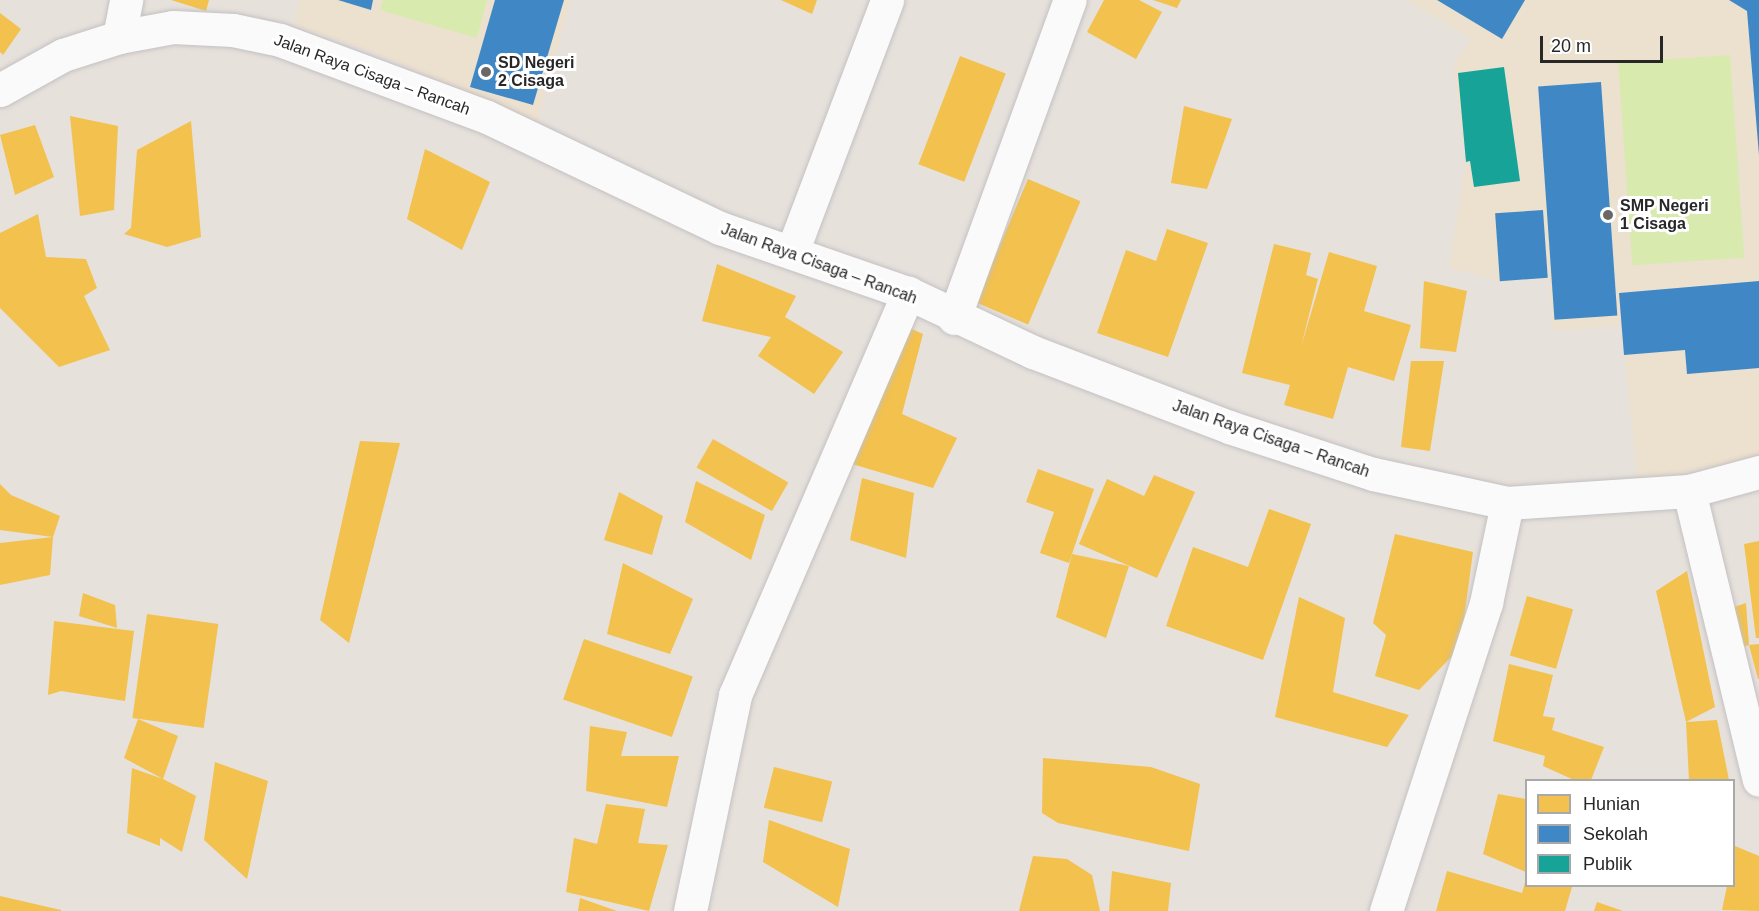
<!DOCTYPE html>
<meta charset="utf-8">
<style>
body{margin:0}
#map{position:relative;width:1759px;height:911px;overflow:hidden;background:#e7e1dc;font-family:Arial,sans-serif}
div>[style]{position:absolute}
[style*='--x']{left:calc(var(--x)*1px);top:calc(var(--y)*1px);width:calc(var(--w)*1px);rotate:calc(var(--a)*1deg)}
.education>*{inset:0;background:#ece0cf}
.pitch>*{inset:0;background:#d8eaad;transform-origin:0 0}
.homes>*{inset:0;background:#f2c14e;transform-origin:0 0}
.schools>*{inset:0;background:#3f88c5;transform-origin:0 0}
.public>*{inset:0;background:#17a398}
.roads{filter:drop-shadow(0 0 2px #c3c1c2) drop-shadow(0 0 2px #c3c1c2)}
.minor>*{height:33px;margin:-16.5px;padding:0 16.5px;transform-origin:16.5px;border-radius:16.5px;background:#fbfafa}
.secondary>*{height:33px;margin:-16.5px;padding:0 16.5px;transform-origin:16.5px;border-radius:16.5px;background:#fbfafa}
.dots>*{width:16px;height:16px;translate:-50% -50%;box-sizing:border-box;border:3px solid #fff;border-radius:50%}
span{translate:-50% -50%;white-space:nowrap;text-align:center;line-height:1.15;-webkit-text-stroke:6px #fff;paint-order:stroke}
.poi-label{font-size:16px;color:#272727;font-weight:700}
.left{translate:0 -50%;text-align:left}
.street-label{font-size:16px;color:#272727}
.legend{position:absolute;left:1525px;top:779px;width:210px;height:108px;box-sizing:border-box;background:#fff;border:2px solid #a9a9a9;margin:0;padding:8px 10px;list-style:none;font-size:18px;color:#272727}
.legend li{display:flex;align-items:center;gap:12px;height:30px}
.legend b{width:30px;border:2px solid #a9a9a9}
.scale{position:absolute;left:1540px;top:36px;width:123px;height:27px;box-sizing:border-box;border:3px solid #272727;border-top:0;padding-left:8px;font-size:18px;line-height:21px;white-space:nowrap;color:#272727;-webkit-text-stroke:4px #fff;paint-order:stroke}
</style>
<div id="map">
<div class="education">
<div style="clip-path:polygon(300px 0,571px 0,537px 124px,376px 53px,293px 25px)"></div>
<div style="clip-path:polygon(1406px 0,1759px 0,1759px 457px,1638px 482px,1621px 326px,1553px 331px,1550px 278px,1500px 281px,1449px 268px,1466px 162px,1453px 64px,1471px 39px)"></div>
</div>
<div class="pitch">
<div style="clip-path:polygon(383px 0,487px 0,477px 38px,380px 10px)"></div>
<div style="left:1730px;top:55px;width:203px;height:112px;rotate:86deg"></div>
</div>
<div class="homes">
<div style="clip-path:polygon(171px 0,209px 0,206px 11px)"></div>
<div style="clip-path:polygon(781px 0,817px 0,812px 14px)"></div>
<div style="clip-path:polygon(1104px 0,1139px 0,1162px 12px,1136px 59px,1087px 32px)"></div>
<div style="clip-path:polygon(1153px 0,1181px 0,1177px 8px)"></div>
<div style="clip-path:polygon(0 13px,21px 29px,3px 55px,0 52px)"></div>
<div style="left:960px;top:56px;width:49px;height:116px;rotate:21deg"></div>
<div style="clip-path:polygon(1184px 106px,1232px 119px,1207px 189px,1171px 183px)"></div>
<div style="clip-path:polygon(70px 116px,118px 126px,114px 210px,80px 216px)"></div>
<div style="clip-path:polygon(191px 121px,201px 237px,167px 247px,124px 234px,131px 228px,137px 150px)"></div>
<div style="clip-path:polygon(35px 125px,54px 177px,15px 195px,0 135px)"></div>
<div style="clip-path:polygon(425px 149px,490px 182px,462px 250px,407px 219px)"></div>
<div style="left:1028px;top:179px;width:57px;height:134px;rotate:23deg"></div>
<div style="clip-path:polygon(38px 214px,46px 257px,86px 259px,97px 288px,84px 296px,110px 350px,59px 367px,0 308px,0 233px)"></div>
<div style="clip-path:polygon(1167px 229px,1208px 243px,1168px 357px,1097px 333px,1126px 250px,1156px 261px)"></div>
<div style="clip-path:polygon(1274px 244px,1311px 253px,1306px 275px,1318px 279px,1301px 347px,1329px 252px,1377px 266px,1364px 311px,1411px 325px,1394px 381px,1348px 367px,1333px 419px,1284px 405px,1290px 385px,1242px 373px)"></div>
<div style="clip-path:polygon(717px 264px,796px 296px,785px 317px,843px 352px,814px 394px,758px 356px,771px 337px,702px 321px)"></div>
<div style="clip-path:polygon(1424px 281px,1467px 291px,1456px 352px,1420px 348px)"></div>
<div style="clip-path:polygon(903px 325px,923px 334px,902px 414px,957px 438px,933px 488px,852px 464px)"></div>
<div style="clip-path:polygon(1411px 361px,1444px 361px,1430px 451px,1401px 447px)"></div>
<div style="left:713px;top:439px;width:87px;height:33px;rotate:30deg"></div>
<div style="clip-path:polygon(360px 441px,400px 443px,349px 643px,320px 620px)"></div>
<div style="clip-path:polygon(1038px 469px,1094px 489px,1069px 563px,1040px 553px,1054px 512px,1026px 502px)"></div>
<div style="clip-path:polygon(1154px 475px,1195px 492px,1157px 578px,1079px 544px,1107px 479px,1144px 496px)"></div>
<div style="clip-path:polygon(862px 478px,914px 493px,906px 558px,850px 540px)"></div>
<div style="clip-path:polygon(696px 481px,765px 515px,751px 560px,685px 522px)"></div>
<div style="clip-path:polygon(0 484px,11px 495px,60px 516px,53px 537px,0 530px)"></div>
<div style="clip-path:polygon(619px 492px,663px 516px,652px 555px,604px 540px)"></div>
<div style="clip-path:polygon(1269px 509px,1311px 524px,1263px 660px,1166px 626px,1193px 547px,1248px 567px)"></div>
<div style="clip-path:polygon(1395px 534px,1473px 552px,1460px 648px,1419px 690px,1375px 676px,1386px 635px,1373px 623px)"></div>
<div style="clip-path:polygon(53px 537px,50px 575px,0 585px,0 543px)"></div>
<div style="clip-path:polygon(1759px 541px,1759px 638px,1756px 638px,1744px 544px)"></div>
<div style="clip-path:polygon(1072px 554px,1129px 566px,1106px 638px,1056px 617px)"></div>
<div style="clip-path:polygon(623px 563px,693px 599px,670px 654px,607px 634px)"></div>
<div style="clip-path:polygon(1687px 571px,1715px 707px,1686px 722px,1656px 591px)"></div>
<div style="clip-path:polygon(83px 593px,115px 605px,117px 628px,79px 616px)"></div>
<div style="left:1527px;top:596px;width:48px;height:62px;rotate:16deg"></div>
<div style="clip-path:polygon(1299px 597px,1345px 618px,1333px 692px,1409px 715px,1387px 747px,1275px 717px)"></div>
<div style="clip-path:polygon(1746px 603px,1749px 645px,1730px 650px,1725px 610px)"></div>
<div style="left:147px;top:614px;width:72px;height:105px;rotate:8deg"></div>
<div style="clip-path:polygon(54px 621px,134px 631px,125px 701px,61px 691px,48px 695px)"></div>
<div style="left:584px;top:639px;width:115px;height:64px;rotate:19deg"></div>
<div style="clip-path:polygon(1759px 644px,1759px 679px,1758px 679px,1749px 645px)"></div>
<div style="clip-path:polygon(1509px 664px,1553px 675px,1543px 716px,1555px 718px,1552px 730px,1604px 747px,1591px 780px,1574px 780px,1543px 766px,1545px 756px,1493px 741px)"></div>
<div style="clip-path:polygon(138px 719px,178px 736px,163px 779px,196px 796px,182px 852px,160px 838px,160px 846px,127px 833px,132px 768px,163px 779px,124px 758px)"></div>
<div style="clip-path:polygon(1717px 720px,1729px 780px,1689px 780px,1686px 722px)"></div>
<div style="clip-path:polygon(590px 726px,627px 732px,621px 756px,679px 756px,667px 807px,586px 791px)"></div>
<div style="clip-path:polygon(1043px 758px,1151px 767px,1200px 784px,1189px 851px,1058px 823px,1042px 813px)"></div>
<div style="clip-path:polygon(215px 762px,268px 781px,247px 879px,204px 840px)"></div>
<div style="left:774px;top:767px;width:60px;height:42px;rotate:14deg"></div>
<div style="clip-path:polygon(1498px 794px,1526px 799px,1526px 872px,1483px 854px)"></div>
<div style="clip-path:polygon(606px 804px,645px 809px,638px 843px,668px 845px,649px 911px,566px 892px,574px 838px,597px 844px)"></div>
<div style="clip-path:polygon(769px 820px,850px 849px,838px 907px,763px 862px)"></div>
<div style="clip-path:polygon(1735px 846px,1759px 856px,1759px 911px,1722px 910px,1727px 886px,1734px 886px)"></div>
<div style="clip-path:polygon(1033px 856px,1067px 859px,1092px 875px,1100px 911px,1019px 911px)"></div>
<div style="clip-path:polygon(1112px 871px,1171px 883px,1168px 911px,1109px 911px)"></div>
<div style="clip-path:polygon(1447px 871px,1522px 893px,1526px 879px,1526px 886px,1572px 887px,1565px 911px,1436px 911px)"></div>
<div style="clip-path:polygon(0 896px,61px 910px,61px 911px,0 911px)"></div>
<div style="clip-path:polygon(580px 898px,617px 911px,578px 911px)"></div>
<div style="clip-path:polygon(1597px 902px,1623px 911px,1594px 911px)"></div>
</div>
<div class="schools">
<div style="clip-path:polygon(338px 0,373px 0,371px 10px)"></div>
<div style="clip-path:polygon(495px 0,564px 0,533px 105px,470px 87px)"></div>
<div style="clip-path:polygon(1437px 0,1525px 0,1502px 39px)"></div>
<div style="clip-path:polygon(1729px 0,1759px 0,1759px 155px,1747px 11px)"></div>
<div style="left:1601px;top:82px;width:234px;height:63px;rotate:86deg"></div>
<div style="left:1543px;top:210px;width:68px;height:48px;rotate:86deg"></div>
<div style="clip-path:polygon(1759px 281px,1759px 368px,1687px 374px,1685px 350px,1624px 355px,1619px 293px)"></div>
</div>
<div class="public">
<div style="clip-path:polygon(1504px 67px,1520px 181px,1474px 187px,1470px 161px,1466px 162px,1458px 73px)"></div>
</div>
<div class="roads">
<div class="minor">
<div style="--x:119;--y:37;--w:38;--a:-79"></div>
<div style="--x:792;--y:252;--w:269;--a:-69.3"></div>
<div style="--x:954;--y:318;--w:338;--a:-70"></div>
<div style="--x:1689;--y:491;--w:297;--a:76.4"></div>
<div style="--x:690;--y:911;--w:221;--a:-78.2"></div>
<div style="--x:735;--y:695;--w:438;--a:-66.7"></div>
<div style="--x:1386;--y:911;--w:324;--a:-72"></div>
<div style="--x:1486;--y:603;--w:102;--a:-78.1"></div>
</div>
<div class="secondary">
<div style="--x:0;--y:90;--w:72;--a:-29.1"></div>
<div style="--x:63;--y:55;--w:59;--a:-17.8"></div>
<div style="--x:119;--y:37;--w:55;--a:-10.5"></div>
<div style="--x:173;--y:27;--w:60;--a:2.9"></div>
<div style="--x:233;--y:30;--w:48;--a:12"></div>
<div style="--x:280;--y:40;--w:221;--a:20.4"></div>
<div style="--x:487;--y:117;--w:258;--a:25.5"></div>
<div style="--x:720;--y:228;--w:199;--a:19.1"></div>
<div style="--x:908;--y:293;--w:138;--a:25.3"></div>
<div style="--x:1033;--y:352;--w:210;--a:20.9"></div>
<div style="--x:1229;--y:427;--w:151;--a:18.1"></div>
<div style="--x:1373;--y:474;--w:137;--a:12.2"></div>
<div style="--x:1507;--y:503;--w:182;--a:-3.8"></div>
<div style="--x:1689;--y:491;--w:73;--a:-15.2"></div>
</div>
</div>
<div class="dots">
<div style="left:486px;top:72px;background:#6a6866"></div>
<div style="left:1608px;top:215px;background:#6a6866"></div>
</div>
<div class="poi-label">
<span class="left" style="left:498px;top:72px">SD Negeri<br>2 Cisaga</span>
<span class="left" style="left:1620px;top:215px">SMP Negeri<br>1 Cisaga</span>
</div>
<div class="street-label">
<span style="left:372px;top:75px;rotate:20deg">Jalan Raya Cisaga – Rancah</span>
<span style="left:819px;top:264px;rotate:20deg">Jalan Raya Cisaga – Rancah</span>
<span style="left:1271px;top:439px;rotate:19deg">Jalan Raya Cisaga – Rancah</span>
</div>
<ul class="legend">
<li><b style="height:16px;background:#f2c14e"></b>Hunian</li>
<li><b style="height:16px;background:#3f88c5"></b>Sekolah</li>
<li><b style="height:16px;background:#17a398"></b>Publik</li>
</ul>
<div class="scale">20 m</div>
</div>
